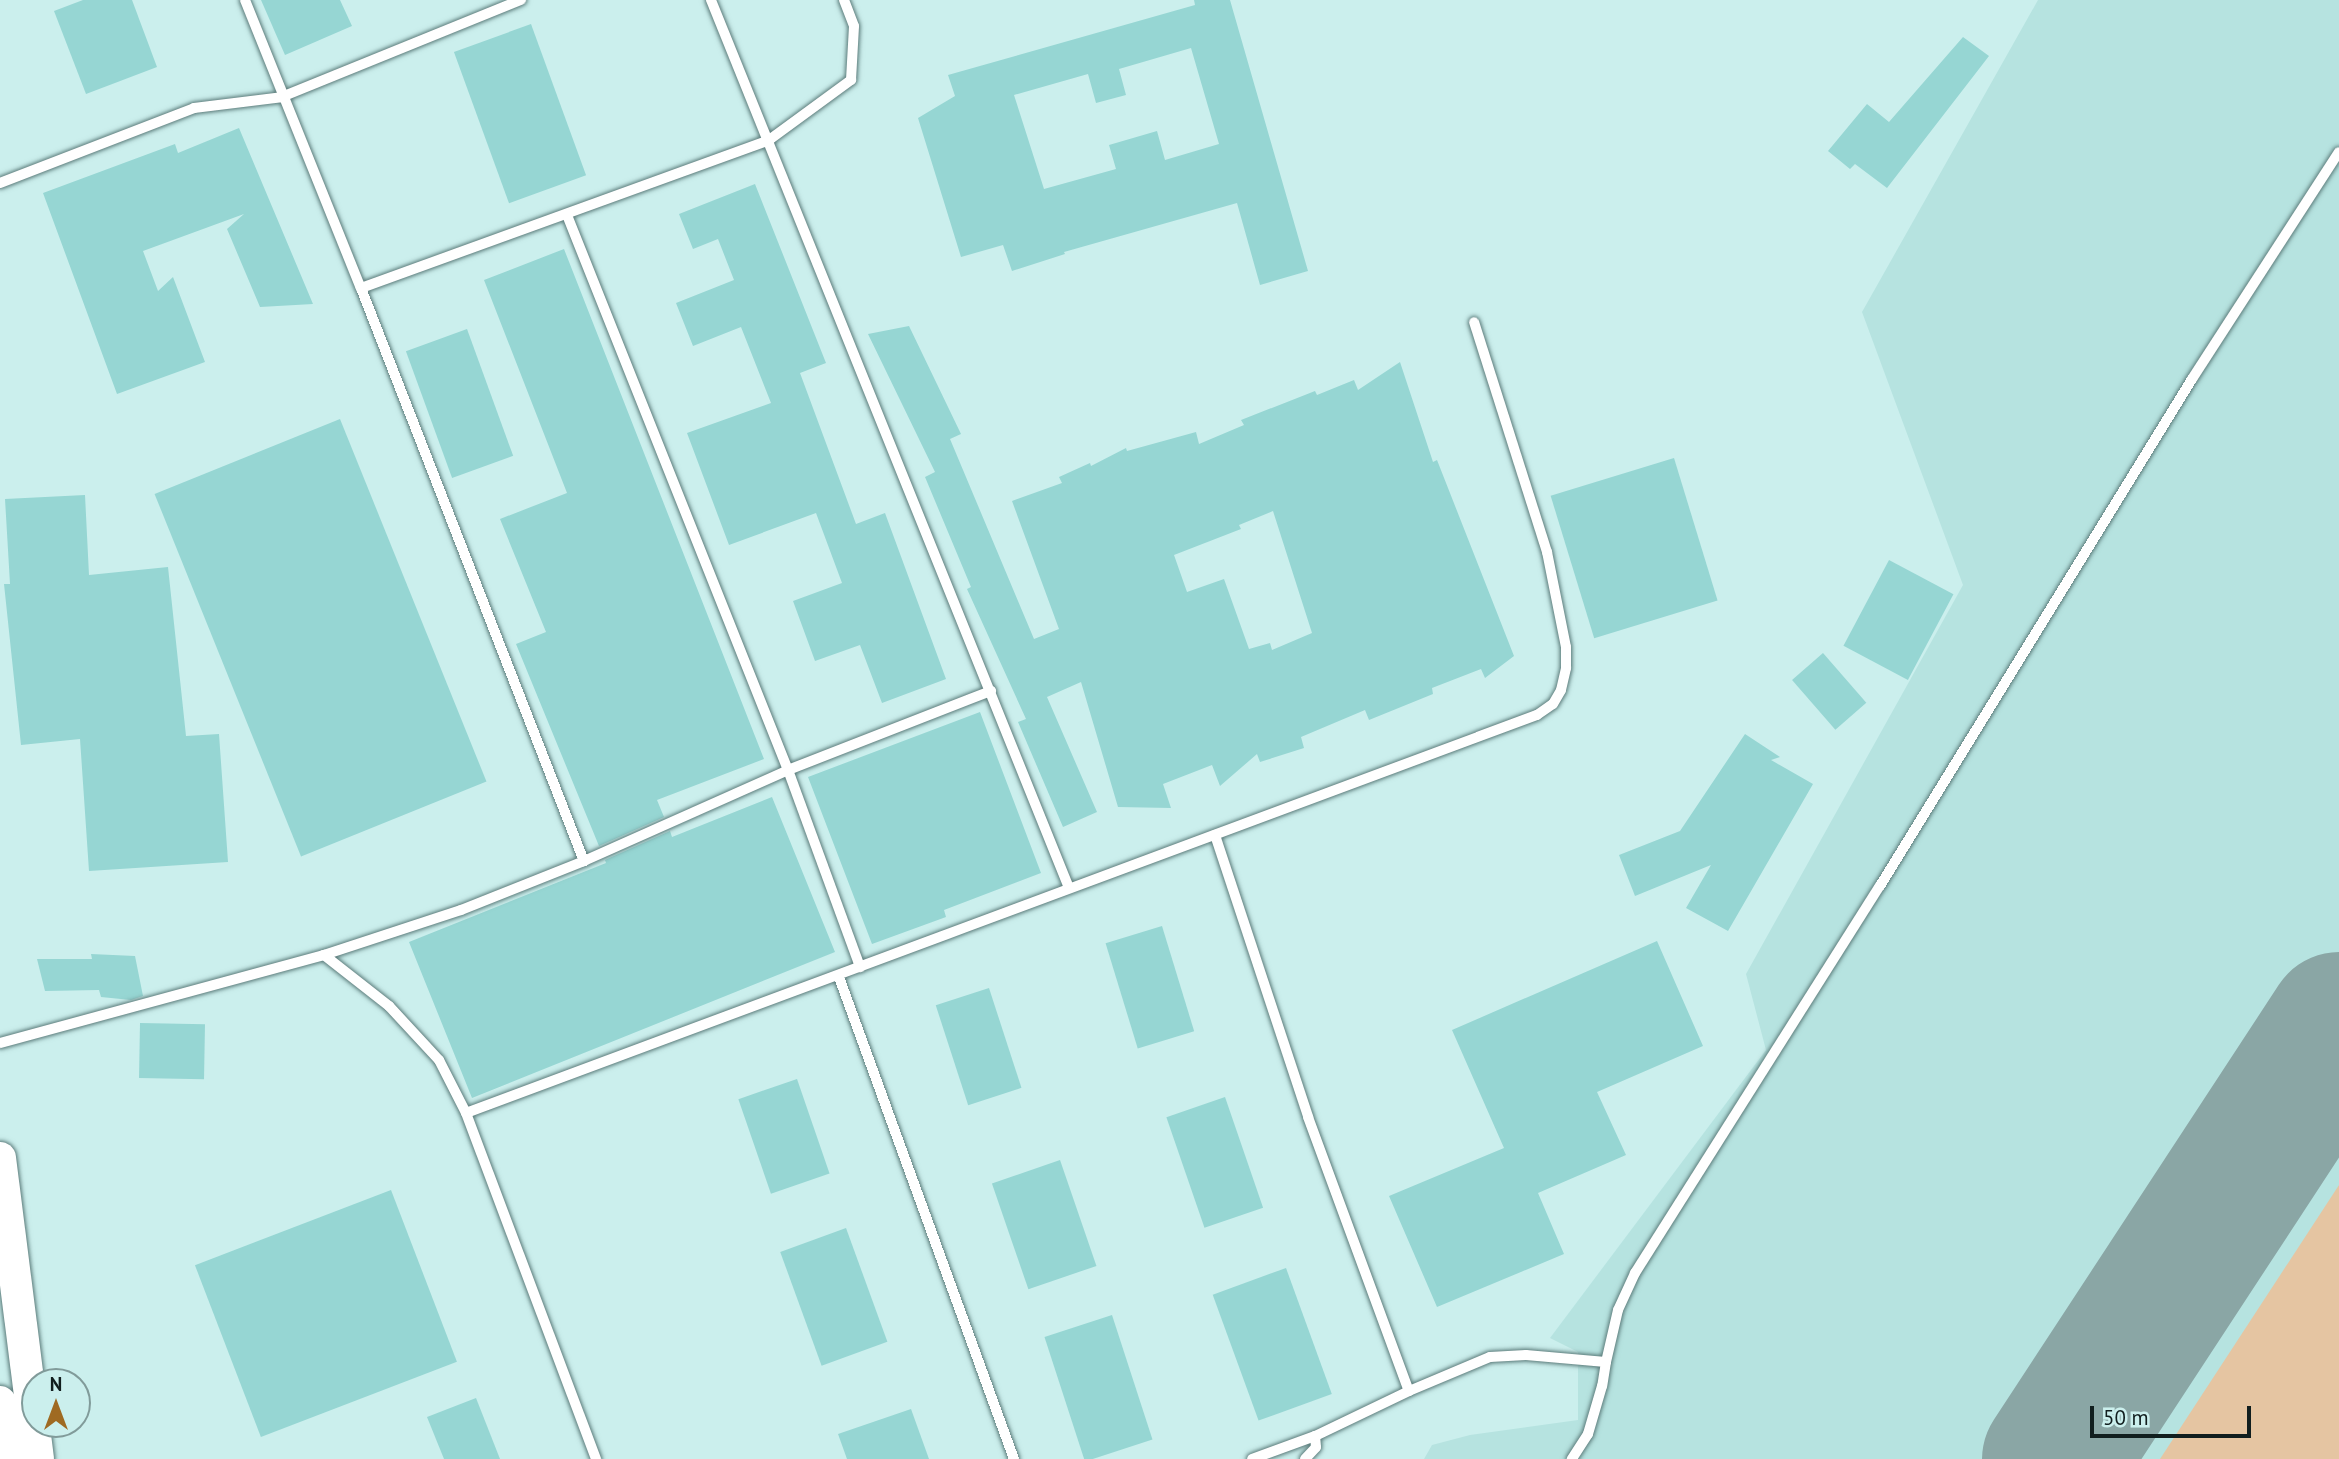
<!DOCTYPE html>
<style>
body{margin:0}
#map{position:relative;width:2339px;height:1459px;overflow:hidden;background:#cbefed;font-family:"PT Sans",sans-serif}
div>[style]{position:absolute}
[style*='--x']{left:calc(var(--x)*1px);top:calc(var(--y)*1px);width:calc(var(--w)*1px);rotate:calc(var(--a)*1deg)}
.built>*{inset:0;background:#b6e3e0}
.green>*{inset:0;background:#e5c5a2}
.runway>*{height:145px;margin:-72.5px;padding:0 72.5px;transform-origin:72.5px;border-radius:72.5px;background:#8aa6a5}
.building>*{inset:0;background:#96d6d3;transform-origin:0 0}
.roads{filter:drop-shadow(0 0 2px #5c7c7b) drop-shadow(0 0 2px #5c7c7b)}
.service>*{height:10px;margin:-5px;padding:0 5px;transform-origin:5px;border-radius:5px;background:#fff}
.trunk>*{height:32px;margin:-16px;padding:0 16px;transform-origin:16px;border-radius:16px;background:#fff}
span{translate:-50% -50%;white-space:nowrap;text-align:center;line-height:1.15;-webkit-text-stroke:6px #cbefed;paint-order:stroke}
.north{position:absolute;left:21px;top:1368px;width:70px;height:70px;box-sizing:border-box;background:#cbefed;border:2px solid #819b9a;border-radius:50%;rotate:0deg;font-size:19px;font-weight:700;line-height:28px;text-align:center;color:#111e1e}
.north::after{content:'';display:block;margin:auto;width:24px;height:32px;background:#9f6a22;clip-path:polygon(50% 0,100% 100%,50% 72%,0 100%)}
.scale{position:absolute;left:2090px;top:1406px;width:161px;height:32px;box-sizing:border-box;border:4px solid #111e1e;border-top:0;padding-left:9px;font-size:21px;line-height:24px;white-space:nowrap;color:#111e1e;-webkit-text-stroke:5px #cbefed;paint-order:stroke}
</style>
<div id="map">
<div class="built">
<div style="clip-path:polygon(2038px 0,2339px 0,2339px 1459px,1424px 1459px,1432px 1445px,1470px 1435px,1578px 1420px,1578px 1352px,1550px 1338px,1766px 1050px,1746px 974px,1963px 585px,1862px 312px)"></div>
</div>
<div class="green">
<div style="clip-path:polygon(2339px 1185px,2339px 1459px,2160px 1459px)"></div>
</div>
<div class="runway">
<div style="--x:2054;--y:1459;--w:520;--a:-56.77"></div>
</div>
<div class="building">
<div style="clip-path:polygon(83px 0,132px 0,157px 67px,86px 94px,54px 11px)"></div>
<div style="clip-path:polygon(261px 0,340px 0,352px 26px,285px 55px)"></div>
<div style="clip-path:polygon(evenodd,1194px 0,1230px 0,1308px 271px,1260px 285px,1237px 203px,1064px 252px,1065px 254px,1012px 271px,1003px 245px,961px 257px,918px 118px,955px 96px,948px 75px,1195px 5px,1194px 0,1191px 48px,1219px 144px,1165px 160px,1157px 131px,1109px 145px,1116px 169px,1044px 189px,1014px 95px,1088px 74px,1096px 103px,1126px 95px,1119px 69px,1191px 48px)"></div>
<div style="left:531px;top:24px;width:161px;height:82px;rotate:70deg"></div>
<div style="clip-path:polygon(1963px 37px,1989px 56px,1887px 188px,1855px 164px,1850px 169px,1828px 151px,1867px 104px,1889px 122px)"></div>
<div style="clip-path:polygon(239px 128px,313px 304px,260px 307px,227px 229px,244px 214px,143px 251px,158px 291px,173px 277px,205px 362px,117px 394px,43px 193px,175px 144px,178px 153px)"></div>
<div style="clip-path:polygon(755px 184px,826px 363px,800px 373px,856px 524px,885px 513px,946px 679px,882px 703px,860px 645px,815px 661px,793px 601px,842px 583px,816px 513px,729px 545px,687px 433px,771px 403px,741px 327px,693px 346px,676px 303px,734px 280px,718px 239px,693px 249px,679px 214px)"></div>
<div style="clip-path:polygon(564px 249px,764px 759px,657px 800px,664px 817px,599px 846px,516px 644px,546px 632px,500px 519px,567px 493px,484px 280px)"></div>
<div style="clip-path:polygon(evenodd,909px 326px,961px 434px,950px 439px,1034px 639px,1059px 629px,1012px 501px,1062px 483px,1059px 477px,1090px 463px,1091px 466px,1126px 448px,1127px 451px,1196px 432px,1199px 444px,1244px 425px,1241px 420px,1315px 391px,1317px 395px,1354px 380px,1358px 390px,1400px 362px,1433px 462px,1437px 460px,1514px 656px,1485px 678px,1481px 669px,1432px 688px,1433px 694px,1369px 720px,1365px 710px,1301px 737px,1304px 748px,1260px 762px,1257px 754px,1220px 786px,1212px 765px,1163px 784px,1171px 808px,1118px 807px,1081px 682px,1047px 697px,1097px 812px,1063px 827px,1018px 722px,1026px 719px,967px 589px,971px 587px,925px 477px,935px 472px,868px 334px,909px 326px,1273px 511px,1312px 633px,1272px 650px,1270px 643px,1249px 649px,1224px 579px,1187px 592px,1174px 555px,1241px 529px,1239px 525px,1273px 511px)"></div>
<div style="left:467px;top:329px;width:135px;height:65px;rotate:70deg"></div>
<div style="left:340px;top:419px;width:391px;height:200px;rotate:68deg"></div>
<div style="left:1674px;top:458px;width:149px;height:129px;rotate:73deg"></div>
<div style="clip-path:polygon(85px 495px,89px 575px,168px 567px,186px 736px,219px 734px,228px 862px,89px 871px,80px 739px,21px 745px,4px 584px,10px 584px,5px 499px)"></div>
<div style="left:1889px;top:560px;width:73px;height:97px;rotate:28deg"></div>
<div style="left:1823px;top:653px;width:66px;height:41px;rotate:49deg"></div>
<div style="clip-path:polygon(980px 712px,1041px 873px,944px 910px,946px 917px,872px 944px,808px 777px)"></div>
<div style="clip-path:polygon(1745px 734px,1780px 757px,1771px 760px,1813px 784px,1728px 931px,1686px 908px,1711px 865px,1635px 896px,1619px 855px,1680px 831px)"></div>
<div style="clip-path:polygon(772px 797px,835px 952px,472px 1098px,409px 942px,606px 863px,605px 860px,670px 831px,672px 837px)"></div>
<div style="left:1162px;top:926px;width:110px;height:59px;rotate:73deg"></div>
<div style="clip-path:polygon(1657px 941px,1703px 1046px,1597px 1092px,1626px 1155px,1538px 1193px,1564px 1254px,1437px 1307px,1389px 1196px,1504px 1148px,1452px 1030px)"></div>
<div style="clip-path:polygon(91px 954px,135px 956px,143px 996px,131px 1000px,101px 997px,99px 990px,45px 991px,37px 959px,92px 959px)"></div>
<div style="left:989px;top:988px;width:105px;height:56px;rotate:72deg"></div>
<div style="left:140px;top:1023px;width:65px;height:55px;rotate:1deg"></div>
<div style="left:797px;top:1079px;width:100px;height:62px;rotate:71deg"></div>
<div style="left:1225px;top:1097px;width:117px;height:62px;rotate:71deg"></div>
<div style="left:1060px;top:1160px;width:112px;height:72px;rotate:71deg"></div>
<div style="left:391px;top:1190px;width:184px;height:210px;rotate:69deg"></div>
<div style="left:846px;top:1228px;width:121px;height:70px;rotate:70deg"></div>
<div style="left:1286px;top:1268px;width:134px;height:78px;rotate:70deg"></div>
<div style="left:1112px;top:1315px;width:131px;height:71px;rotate:72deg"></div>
<div style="clip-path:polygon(476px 1398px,500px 1459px,444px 1459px,427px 1417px)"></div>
<div style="clip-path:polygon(911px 1409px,929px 1459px,847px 1459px,838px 1434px)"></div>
</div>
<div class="roads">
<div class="service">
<div style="--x:245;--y:0;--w:310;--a:68.1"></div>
<div style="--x:361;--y:288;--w:615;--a:68.74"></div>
<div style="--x:711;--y:0;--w:957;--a:68.04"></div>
<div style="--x:284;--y:96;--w:256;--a:-22.1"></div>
<div style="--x:0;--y:183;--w:208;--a:-21.1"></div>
<div style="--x:194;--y:108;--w:90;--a:-7"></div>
<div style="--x:567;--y:215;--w:597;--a:68.29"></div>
<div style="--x:788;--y:770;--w:210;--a:69.9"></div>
<div style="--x:361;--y:288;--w:434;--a:-19.9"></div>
<div style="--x:769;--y:140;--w:102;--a:-36.2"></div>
<div style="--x:851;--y:80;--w:54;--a:-86.8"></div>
<div style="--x:854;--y:26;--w:28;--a:-111"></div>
<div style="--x:1215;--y:835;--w:297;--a:71.7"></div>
<div style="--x:1308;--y:1117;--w:292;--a:69.8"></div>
<div style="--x:1409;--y:1391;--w:104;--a:154.4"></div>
<div style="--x:1315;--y:1436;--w:67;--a:159.9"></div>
<div style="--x:324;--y:955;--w:83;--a:38.1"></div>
<div style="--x:389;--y:1006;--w:74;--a:47.2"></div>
<div style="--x:439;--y:1060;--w:59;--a:63"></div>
<div style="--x:466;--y:1113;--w:370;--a:69.4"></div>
<div style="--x:839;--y:977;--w:513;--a:70.05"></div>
<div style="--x:0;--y:1043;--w:336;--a:-15.2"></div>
<div style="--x:324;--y:955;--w:144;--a:-18.2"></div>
<div style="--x:461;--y:910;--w:132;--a:-21.7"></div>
<div style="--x:584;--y:861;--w:223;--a:-24"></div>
<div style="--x:788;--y:770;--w:218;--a:-21.3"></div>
<div style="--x:466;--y:1113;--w:1143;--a:-20.39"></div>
<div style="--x:1537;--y:715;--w:19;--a:-35"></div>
<div style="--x:1553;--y:704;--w:16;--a:-60"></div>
<div style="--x:1561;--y:690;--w:23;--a:-77"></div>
<div style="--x:1566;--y:668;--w:21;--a:-90"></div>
<div style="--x:1566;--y:647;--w:97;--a:-101.3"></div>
<div style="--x:1547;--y:552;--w:241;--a:-107.6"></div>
<div style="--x:1606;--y:1362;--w:53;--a:-77"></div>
<div style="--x:1618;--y:1310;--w:41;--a:-65.3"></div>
<div style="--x:1635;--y:1273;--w:458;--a:-57.7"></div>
<div style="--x:1880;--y:886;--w:595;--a:-58.39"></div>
<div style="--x:2192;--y:379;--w:270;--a:-57.1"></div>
<div style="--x:1409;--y:1391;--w:88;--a:-22.8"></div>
<div style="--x:1490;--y:1357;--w:36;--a:-3"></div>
<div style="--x:1526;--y:1355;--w:80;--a:5"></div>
<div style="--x:1606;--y:1362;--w:24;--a:99"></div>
<div style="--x:1602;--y:1386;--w:50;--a:106.3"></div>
<div style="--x:1588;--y:1434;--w:30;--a:123"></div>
<div style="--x:1305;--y:1459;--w:16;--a:-47"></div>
<div style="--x:1316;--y:1447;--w:11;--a:-95"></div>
</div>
<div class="trunk">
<div style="--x:0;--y:1158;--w:303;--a:82.8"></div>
<div style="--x:0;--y:1402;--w:57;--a:83"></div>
</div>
</div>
<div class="north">N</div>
<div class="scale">50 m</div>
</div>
